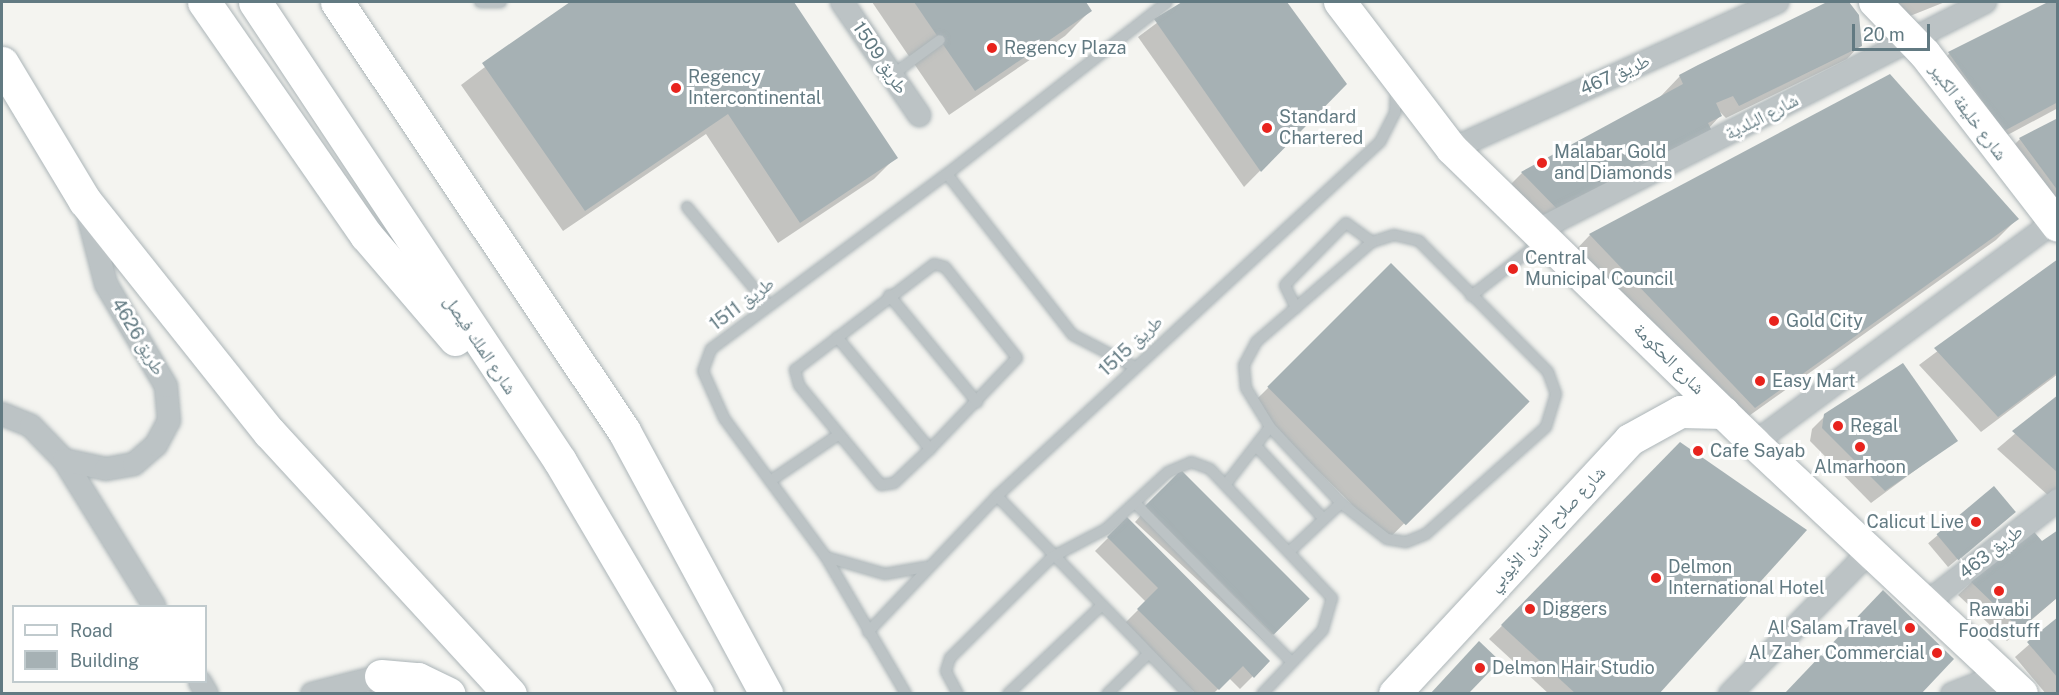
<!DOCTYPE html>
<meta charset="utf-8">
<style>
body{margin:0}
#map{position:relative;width:2059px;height:695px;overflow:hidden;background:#f4f4f0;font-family:"Public Sans","Noto Naskh Arabic",sans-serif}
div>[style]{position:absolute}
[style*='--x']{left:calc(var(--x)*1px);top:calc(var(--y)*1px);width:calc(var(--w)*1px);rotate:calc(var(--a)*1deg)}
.shadow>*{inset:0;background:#0003;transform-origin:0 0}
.building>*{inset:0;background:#a6b1b4;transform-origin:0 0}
.roads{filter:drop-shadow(0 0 2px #acb5b8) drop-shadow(0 0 2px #acb5b8)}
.lane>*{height:10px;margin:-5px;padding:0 5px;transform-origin:5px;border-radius:5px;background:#bcc3c5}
.street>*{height:22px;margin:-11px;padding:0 11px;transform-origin:11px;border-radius:11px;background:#bcc3c5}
.secondary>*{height:32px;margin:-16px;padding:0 16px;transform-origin:16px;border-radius:16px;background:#fff}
.highway>*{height:33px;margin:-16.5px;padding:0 16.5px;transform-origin:16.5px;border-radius:16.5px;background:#fff}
.dots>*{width:16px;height:16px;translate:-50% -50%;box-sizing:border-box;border:3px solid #fff;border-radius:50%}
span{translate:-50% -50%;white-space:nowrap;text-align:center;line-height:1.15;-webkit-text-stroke:6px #fff;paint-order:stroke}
.poi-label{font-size:18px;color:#627a82}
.left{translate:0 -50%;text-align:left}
.right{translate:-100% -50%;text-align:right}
.street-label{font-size:18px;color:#627a82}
.frame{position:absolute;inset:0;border:3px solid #627a82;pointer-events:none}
.legend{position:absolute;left:12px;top:605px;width:195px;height:78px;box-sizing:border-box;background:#fff;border:2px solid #c0cacd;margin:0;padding:8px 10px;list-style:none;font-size:18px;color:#627a82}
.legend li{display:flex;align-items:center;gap:12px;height:30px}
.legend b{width:30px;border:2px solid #c0cacd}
.scale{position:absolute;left:1852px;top:24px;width:78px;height:27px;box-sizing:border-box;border:3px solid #627a82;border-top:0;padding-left:8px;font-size:18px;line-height:21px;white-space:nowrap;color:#627a82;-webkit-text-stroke:4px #fff;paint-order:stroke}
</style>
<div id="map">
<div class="shadow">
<div style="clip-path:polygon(572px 2px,792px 2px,896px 157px,874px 179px,778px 243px,706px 134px,563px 231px,461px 85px)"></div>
<div style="clip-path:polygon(872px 2px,1084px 2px,1090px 11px,1065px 36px,949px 115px)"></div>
<div style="clip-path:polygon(1185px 2px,1285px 2px,1345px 84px,1244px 187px,1138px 37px)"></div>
<div style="clip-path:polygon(1830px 2px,1847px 2px,1858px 16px,1860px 45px,1847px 59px,1726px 118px,1717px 109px,1720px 116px,1709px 128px,1537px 232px,1501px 194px,1522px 173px,1659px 98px,1680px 76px)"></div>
<div style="clip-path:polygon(1878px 2px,1945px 2px,1905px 18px)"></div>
<div style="clip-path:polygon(2052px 2px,2058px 2px,2058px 108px,1987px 146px,1933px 70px,1949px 54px)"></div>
<div style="clip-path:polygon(1890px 76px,2017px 219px,1996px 240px,1732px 428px,1569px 257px,1590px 235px)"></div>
<div style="clip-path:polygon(2058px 120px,2058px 209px,2004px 155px,2020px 139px)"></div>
<div style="clip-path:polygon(2058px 261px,2058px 374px,1981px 432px,1919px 365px)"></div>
<div style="left:1391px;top:265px;width:192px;height:197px;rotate:45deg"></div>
<div style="clip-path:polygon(2058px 397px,2058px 491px,2050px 497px,1997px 449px)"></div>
<div style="clip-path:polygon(1825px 416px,1956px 440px,1871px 503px,1810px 441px,1812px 429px)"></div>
<div style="clip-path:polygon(1680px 444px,1657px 694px,1549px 694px,1489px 639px)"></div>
<div style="clip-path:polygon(1168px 485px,1308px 598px,1265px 642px,1135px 522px)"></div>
<div style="left:1994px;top:488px;width:31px;height:86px;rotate:50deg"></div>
<div style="clip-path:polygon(1127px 519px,1268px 661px,1240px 689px,1229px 678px,1213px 694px,1196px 694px,1125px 623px,1146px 602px,1095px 551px)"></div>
<div style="clip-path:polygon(2029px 528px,2042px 543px,2058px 597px,2007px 641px,1958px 595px)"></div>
<div style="clip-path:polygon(2058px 619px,2058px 694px,2046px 694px,2015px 657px)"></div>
</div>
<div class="building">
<div style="clip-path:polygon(570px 2px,794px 2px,898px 158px,800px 223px,728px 114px,585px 211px,482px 63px)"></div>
<div style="clip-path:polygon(914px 2px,1086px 2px,1092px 11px,975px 91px)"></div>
<div style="clip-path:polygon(1182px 2px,1287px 2px,1347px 84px,1261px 172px,1154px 19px)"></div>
<div style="clip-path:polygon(1827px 2px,1849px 2px,1859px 15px,1862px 46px,1739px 106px,1733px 96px,1716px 103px,1722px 116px,1708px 123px,1713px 133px,1559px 211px,1521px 172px,1683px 84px,1679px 75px,1698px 65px)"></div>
<div style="clip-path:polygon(2048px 2px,2058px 2px,2058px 102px,2004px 131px,1948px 52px)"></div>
<div style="clip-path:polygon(1890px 74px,2019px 219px,1755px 408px,1589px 234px)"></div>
<div style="clip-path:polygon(2058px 118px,2058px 191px,2019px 138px)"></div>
<div style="clip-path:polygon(2058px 259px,2058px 372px,1998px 417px,1934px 348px)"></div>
<div style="left:1391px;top:263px;width:196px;height:175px;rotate:45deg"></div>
<div style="clip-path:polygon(1903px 363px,1958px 441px,1885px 491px,1822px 428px,1824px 414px)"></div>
<div style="clip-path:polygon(2058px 395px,2058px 473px,2012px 431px)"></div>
<div style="clip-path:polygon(1680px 442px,1807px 530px,1659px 694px,1576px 694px,1501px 625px)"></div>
<div style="left:1181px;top:470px;width:182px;height:51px;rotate:45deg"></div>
<div style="left:1994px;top:486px;width:34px;height:75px;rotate:50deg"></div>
<div style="clip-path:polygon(1127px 517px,1270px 661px,1254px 678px,1243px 666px,1219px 690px,1137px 609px,1158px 588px,1107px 537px)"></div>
<div style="clip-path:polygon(2029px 526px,2042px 541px,2058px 530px,2058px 597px,2020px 629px,1970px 581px)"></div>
<div style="clip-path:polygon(1883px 590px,1954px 659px,1921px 694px,1784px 694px)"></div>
<div style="clip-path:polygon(2058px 617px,2058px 678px,2027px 642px)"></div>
<div style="clip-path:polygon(1479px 641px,1500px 661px,1468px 694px,1430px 694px)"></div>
</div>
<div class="roads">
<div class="lane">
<div style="--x:480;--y:2;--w:21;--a:0"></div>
<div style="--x:892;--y:75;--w:59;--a:-36.1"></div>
<div style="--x:947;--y:174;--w:204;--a:52"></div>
<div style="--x:1073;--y:335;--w:68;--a:27.3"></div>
<div style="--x:687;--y:207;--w:127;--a:50.4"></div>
<div style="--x:1394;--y:235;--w:26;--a:13"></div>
<div style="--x:1419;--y:241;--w:184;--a:45.4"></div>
<div style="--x:1548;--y:372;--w:23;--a:70"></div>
<div style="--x:1556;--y:394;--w:34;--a:107"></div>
<div style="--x:1546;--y:427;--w:161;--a:138.3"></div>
<div style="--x:1426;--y:534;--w:22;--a:158"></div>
<div style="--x:1406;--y:542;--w:19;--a:-171"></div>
<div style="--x:1387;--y:539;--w:58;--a:-142"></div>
<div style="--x:1341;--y:503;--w:104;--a:-133.1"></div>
<div style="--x:1270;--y:427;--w:46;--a:-121.6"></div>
<div style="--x:1246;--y:388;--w:23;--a:-95"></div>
<div style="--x:1244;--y:365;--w:26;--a:-62"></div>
<div style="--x:1256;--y:342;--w:153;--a:-40.8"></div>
<div style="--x:1372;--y:242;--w:23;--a:-18"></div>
<div style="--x:934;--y:264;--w:11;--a:15"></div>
<div style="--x:945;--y:267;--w:116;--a:51.6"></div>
<div style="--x:1017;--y:358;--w:126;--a:133.7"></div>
<div style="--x:930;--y:449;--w:50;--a:136.6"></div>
<div style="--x:894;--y:483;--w:13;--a:171"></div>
<div style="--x:881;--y:485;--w:129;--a:-129.4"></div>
<div style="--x:799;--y:385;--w:16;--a:-105"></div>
<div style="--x:795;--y:370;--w:175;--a:-37.3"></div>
<div style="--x:889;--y:295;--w:139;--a:50.6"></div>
<div style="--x:1471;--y:296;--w:91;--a:-37.9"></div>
<div style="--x:1296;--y:308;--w:25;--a:-116"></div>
<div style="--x:1285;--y:285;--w:87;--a:-45.5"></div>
<div style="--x:1346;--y:223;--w:32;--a:36"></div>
<div style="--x:837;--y:337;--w:146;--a:50.3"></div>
<div style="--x:1256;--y:446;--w:98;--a:47.1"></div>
<div style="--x:770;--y:481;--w:82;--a:-34.1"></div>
<div style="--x:1226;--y:484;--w:72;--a:-52.3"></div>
<div style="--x:997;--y:496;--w:275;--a:46"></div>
<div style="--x:1136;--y:504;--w:219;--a:45.4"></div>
<div style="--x:1291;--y:550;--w:69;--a:-43.2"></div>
<div style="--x:826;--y:557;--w:61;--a:16.1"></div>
<div style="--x:885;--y:574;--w:41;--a:-9.9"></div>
<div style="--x:868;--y:632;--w:187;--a:-46.5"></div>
<div style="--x:997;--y:496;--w:522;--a:-42.75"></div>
<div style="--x:1380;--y:142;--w:33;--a:-63"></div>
<div style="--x:1395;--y:113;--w:27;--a:-88"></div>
<div style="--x:906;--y:694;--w:159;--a:-120.3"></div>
<div style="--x:826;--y:557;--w:172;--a:-126.3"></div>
<div style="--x:724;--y:418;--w:51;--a:-114.1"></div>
<div style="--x:703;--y:371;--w:23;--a:-70"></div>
<div style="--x:711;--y:349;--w:294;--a:-36.6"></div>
<div style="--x:947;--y:174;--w:279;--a:-38"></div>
<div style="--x:958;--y:694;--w:26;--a:-118"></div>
<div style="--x:946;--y:671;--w:14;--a:-73"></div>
<div style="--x:950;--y:658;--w:144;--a:-44.7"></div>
<div style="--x:1052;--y:557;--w:61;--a:-27.4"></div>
<div style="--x:1106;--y:529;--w:84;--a:-42.6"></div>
<div style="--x:1168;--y:472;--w:25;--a:-23"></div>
<div style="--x:1191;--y:462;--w:20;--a:20"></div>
<div style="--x:1210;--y:469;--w:178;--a:46.6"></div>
<div style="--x:1332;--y:598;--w:33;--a:106"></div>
<div style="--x:1323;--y:630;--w:88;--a:133.6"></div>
<div style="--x:1008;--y:694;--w:128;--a:-43.4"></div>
<div style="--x:1107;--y:694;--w:56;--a:-44.3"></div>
</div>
<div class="street">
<div style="--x:842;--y:2;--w:137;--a:55.7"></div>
<div style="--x:1452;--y:149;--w:357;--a:-24.3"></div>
<div style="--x:1538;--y:230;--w:502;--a:-27.02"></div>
<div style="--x:2;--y:414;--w:31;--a:22"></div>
<div style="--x:31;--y:426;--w:47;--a:45.9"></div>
<div style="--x:64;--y:460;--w:172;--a:58.3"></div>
<div style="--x:1754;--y:443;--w:373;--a:-36.4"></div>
<div style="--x:64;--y:460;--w:43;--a:12.1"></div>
<div style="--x:106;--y:469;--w:28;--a:-10"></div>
<div style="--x:134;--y:464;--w:29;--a:-41"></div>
<div style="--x:156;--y:445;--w:27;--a:-62"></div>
<div style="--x:169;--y:421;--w:35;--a:-95"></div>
<div style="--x:166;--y:386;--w:118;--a:-120.5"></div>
<div style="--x:106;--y:284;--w:75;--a:-104.6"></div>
<div style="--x:1925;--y:604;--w:169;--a:-38"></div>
<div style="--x:200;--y:682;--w:14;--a:60"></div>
<div style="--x:312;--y:694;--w:71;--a:-14.6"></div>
<div style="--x:381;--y:676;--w:18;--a:84"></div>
<div style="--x:1730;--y:694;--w:199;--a:-45.6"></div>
<div style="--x:1952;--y:694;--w:55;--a:-21.4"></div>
</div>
<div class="secondary">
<div style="--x:1340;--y:2;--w:185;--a:52.7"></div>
<div style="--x:1452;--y:149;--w:421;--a:44.2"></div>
<div style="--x:1754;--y:443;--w:367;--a:43.1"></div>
<div style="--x:1875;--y:2;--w:72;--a:46.1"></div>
<div style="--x:1925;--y:54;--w:217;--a:52.3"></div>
<div style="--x:1395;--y:694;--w:346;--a:-47.2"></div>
<div style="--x:1630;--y:440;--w:58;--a:-28.8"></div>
<div style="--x:1681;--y:412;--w:43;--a:1.3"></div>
</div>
<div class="highway">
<div style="--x:204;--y:2;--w:284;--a:55.2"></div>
<div style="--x:366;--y:235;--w:137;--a:49.4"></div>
<div style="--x:255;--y:2;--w:551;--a:56.4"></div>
<div style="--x:560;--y:461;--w:270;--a:59.5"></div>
<div style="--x:337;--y:2;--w:516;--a:56.22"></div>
<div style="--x:624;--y:431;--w:299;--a:61.6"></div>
<div style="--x:2;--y:63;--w:161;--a:59"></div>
<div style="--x:85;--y:201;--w:295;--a:51.5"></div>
<div style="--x:269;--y:432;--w:356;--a:47.4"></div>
<div style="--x:381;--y:676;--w:37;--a:5"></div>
<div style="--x:418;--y:679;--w:34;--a:26"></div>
</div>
</div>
<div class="dots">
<div style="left:992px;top:48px;background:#e8231d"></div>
<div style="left:676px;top:88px;background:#e8231d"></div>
<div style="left:1267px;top:128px;background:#e8231d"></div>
<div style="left:1542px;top:163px;background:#e8231d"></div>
<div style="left:1513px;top:269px;background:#e8231d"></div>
<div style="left:1774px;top:321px;background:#e8231d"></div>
<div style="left:1760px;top:381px;background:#e8231d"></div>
<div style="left:1838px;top:426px;background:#e8231d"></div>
<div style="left:1860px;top:447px;background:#e8231d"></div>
<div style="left:1698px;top:451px;background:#e8231d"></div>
<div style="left:1976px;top:522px;background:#e8231d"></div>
<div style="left:1656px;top:578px;background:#e8231d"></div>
<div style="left:1999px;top:591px;background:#e8231d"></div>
<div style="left:1530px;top:609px;background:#e8231d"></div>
<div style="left:1910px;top:628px;background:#e8231d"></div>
<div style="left:1937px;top:653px;background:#e8231d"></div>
<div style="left:1480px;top:668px;background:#e8231d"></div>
</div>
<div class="poi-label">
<span class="left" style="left:1004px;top:48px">Regency Plaza</span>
<span class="left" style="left:688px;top:88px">Regency<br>Intercontinental</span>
<span class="left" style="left:1279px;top:128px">Standard<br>Chartered</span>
<span class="left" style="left:1554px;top:163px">Malabar Gold<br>and Diamonds</span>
<span class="left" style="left:1525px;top:269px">Central<br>Municipal Council</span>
<span class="left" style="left:1786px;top:321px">Gold City</span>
<span class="left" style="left:1772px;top:381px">Easy Mart</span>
<span class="left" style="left:1850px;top:426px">Regal</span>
<span class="left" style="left:1710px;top:451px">Cafe Sayab</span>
<span style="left:1860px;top:467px">Almarhoon</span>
<span class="right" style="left:1964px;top:522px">Calicut Live</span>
<span class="left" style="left:1668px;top:578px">Delmon<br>International Hotel</span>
<span class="left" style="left:1542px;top:609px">Diggers</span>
<span style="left:1999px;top:621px">Rawabi<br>Foodstuff</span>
<span class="right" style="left:1898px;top:628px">Al Salam Travel</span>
<span class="right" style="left:1925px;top:653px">Al Zaher Commercial</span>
<span class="left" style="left:1492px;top:668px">Delmon Hair Studio</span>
</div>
<div class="street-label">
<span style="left:880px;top:58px;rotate:56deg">طريق 1509</span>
<span style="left:1615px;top:75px;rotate:-24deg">طريق 467</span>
<span style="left:1968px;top:112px;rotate:53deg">شارع خليفة الكبير</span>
<span style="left:1762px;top:117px;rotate:-27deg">شارع البلدية</span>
<span style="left:742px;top:304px;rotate:-37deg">طريق 1511</span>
<span style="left:138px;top:337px;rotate:59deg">طريق 4626</span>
<span style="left:480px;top:345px;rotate:56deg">شارع الملك فيصل</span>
<span style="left:1131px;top:346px;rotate:-43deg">طريق 1515</span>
<span style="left:1669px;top:359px;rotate:45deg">شارع الحكومة</span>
<span style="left:1547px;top:529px;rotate:-47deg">شارع صلاح الدين الأيوبي</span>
<span style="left:1991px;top:552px;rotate:-38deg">طريق 463</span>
</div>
<div class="frame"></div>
<ul class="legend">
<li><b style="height:8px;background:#fff"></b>Road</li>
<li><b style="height:16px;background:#a6b1b4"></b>Building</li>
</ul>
<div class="scale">20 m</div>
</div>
